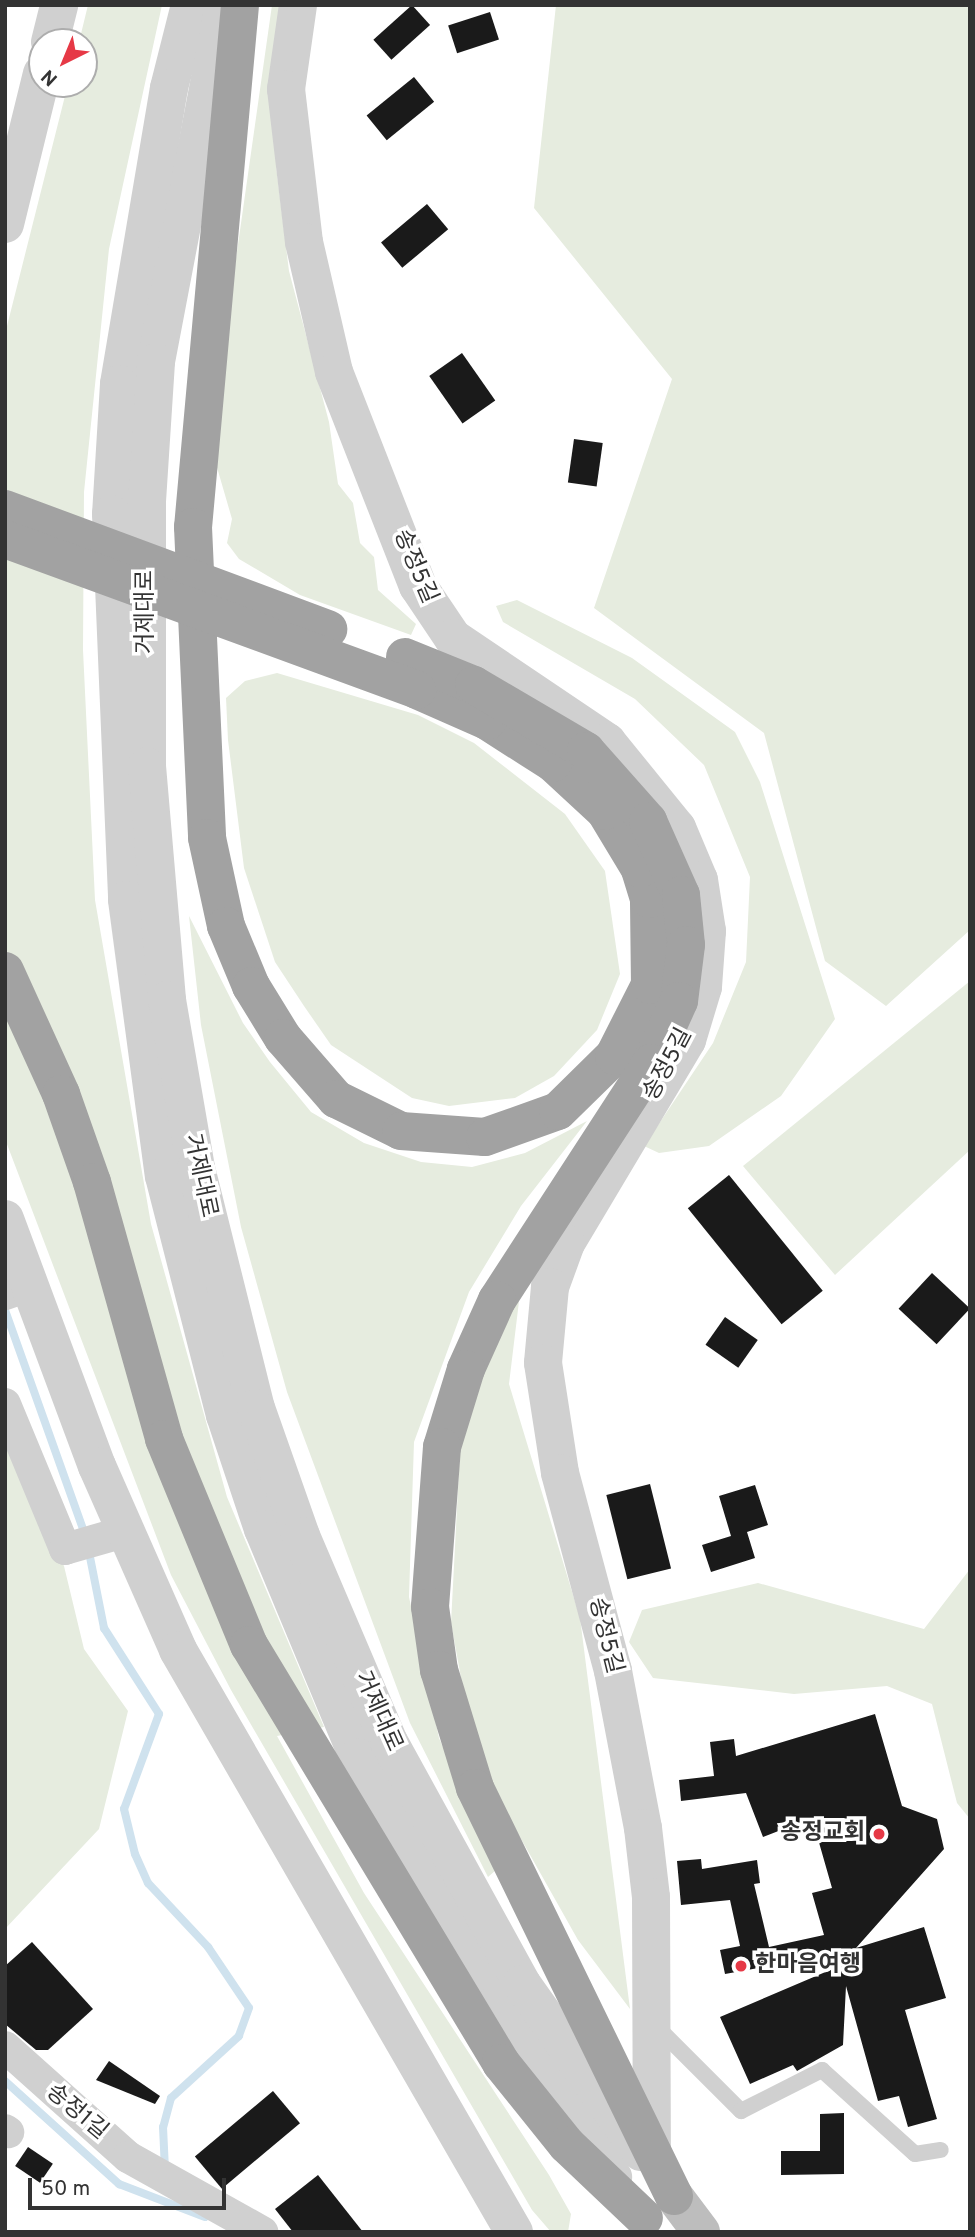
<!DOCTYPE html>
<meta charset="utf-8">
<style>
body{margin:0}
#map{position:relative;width:975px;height:2237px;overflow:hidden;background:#fff;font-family:Overpass,"Noto Sans KR",sans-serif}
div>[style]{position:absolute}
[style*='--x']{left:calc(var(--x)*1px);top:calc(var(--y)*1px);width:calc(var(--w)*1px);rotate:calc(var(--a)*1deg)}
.green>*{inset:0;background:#e6ecdf}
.stream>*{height:8px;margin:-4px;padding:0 4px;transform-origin:4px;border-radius:4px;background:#cfe2ee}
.building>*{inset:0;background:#1a1a1a;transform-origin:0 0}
.service>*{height:16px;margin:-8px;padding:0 8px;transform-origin:8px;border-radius:8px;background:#d0d0d0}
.minor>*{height:32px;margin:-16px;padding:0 16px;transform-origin:16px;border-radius:16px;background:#d0d0d0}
.tertiary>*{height:38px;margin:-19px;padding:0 19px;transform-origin:19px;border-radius:19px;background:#d0d0d0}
.secondary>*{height:38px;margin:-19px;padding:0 19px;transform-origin:19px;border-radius:19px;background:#bdbdbd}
.trunk>*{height:38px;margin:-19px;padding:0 19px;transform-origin:19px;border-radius:19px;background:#a2a2a2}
.trunk-bridge>*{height:38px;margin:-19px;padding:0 19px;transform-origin:19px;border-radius:19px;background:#a2a2a2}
.dots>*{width:19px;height:19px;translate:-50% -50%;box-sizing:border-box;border:4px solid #fff;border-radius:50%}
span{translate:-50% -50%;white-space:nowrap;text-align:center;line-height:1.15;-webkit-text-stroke:7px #fff;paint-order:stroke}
.street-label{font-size:23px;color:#333}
.poi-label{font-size:23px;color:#333;font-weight:700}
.right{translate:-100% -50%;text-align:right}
.left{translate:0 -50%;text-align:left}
.frame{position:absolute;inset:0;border:7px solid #333;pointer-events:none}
.north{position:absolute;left:28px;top:28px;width:70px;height:70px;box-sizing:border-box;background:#fff;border:2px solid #adadad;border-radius:50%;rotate:223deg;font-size:19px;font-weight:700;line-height:28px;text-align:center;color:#333}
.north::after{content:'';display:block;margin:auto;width:24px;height:32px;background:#e63946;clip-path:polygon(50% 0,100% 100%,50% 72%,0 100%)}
.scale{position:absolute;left:28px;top:2178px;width:198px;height:32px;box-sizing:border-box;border:4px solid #333;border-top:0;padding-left:9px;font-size:21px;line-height:24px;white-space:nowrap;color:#333;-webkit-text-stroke:5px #fff;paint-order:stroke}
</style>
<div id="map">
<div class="green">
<div style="clip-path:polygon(88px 5px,162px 5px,109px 249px,84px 492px,83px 650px,95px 900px,151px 1224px,227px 1497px,324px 1727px,277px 1736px,364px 1893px,549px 2175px,571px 2214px,568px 2232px,551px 2232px,532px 2210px,231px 1690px,171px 1575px,5px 1139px,5px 334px,68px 84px,84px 84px,84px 42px,79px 42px)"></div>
<div style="clip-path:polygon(272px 5px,285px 5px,276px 166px,289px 271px,329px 422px,338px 484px,353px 503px,360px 543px,374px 557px,378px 590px,416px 624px,411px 635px,300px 595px,239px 559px,227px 543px,232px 519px,216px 464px,224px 343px)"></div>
<div style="clip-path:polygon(556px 5px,970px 5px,970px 930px,886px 1006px,825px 961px,764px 733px,594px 608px,672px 379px,534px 208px)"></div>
<div style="clip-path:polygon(517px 600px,632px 658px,735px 732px,760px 782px,835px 1019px,781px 1096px,709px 1146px,659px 1153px,644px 1146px,713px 1043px,746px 962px,750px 877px,704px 765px,635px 699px,503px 622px,496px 606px)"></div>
<div style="clip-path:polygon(277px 673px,418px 715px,474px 743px,565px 814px,605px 871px,620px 974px,597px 1030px,554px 1076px,515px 1098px,449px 1106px,412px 1098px,331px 1045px,304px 1006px,275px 962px,244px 868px,228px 740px,226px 698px,245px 681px)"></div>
<div style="clip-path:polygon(189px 916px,243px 1023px,270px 1062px,311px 1112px,364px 1143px,421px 1162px,472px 1167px,525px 1153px,587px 1121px,521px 1206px,469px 1292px,414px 1442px,409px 1597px,439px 1738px,496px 1870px,488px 1877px,410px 1723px,287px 1392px,241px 1227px,201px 1025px)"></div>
<div style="clip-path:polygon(970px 981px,970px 1150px,835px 1275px,743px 1166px)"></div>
<div style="clip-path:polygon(520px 1293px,509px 1384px,580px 1618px,630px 2009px,578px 1940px,493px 1789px,468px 1716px,451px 1623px,460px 1451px,480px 1375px)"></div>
<div style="clip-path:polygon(5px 1441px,64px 1566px,84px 1649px,128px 1711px,99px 1829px,5px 1929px)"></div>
<div style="clip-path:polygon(970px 1569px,970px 1819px,957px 1803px,932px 1704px,887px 1686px,794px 1694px,653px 1678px,629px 1642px,642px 1610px,758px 1583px,924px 1629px)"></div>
</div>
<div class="stream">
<div style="--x:5;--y:1310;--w:239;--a:70.4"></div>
<div style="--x:88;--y:1547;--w:83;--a:78.8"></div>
<div style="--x:104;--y:1628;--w:102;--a:57.4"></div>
<div style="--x:159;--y:1714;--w:101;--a:110.2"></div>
<div style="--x:124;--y:1809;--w:46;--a:76.3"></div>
<div style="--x:135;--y:1854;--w:32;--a:66"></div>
<div style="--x:148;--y:1883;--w:88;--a:46.8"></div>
<div style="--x:208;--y:1947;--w:73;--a:56.1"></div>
<div style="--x:249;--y:2008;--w:30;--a:110"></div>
<div style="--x:239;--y:2036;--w:92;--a:137.6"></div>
<div style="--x:171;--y:2098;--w:30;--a:105"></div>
<div style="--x:163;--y:2127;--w:42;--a:87.3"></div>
<div style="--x:5;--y:2081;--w:154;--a:42.1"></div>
<div style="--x:119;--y:2184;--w:92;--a:21"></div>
</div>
<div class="building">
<div style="left:412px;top:5px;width:27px;height:52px;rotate:48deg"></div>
<div style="left:490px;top:12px;width:29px;height:44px;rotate:72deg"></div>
<div style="left:414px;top:77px;width:32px;height:61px;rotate:51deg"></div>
<div style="left:427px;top:204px;width:33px;height:60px;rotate:50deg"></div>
<div style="left:462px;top:353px;width:58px;height:40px;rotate:55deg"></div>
<div style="left:574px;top:439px;width:29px;height:44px;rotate:8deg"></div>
<div style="left:729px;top:1175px;width:149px;height:53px;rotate:51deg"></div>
<div style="left:932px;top:1273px;width:52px;height:49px;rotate:43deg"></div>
<div style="left:725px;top:1317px;width:40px;height:34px;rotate:35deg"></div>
<div style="left:650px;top:1484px;width:87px;height:45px;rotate:76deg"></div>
<div style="clip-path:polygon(755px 1485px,768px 1525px,747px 1532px,755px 1558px,711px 1572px,702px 1545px,731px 1536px,719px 1496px)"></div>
<div style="clip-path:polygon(875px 1714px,902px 1806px,937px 1819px,944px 1849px,856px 1948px,924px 1927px,946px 1998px,905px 2010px,937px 2119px,908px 2127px,899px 2096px,878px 2101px,846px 1986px,843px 2045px,797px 2071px,793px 2065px,750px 2084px,720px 2017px,856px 1959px,853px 1951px,725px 1974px,720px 1950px,740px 1946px,730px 1900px,681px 1905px,677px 1861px,701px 1859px,702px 1869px,757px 1860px,760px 1883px,754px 1884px,769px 1947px,824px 1935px,812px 1893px,832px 1888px,812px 1818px,763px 1837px,746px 1793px,681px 1801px,679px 1780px,714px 1776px,710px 1742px,734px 1739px,736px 1756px)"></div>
<div style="clip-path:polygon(32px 1942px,93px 2009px,48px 2050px,36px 2050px,5px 2024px,5px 1966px)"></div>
<div style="clip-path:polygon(109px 2061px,160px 2096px,155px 2104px,96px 2080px)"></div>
<div style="left:273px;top:2091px;width:42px;height:102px;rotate:50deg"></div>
<div style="clip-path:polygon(844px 2113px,844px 2174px,781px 2175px,781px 2151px,820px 2151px,820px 2114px)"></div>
<div style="left:28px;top:2147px;width:30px;height:23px;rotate:34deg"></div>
<div style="clip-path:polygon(318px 2175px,363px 2232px,293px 2232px,275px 2209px)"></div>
</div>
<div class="service">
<div style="--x:657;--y:2027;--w:119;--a:45"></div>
<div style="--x:741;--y:2111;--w:91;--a:-26.8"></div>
<div style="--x:822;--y:2070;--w:125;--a:42.1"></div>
<div style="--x:915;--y:2154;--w:26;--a:-9"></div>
</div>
<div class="minor">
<div style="--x:5;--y:1294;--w:28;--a:-19"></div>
<div style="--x:5;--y:1404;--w:157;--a:67.5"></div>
<div style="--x:65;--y:1549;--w:61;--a:-16.1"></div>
<div style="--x:5;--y:2047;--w:165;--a:41.8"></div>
<div style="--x:128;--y:2157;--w:154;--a:29.2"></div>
<div style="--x:5;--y:2130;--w:4;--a:34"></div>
</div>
<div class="tertiary">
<div style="--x:190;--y:5;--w:86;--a:104.2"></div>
<div style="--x:169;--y:88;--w:300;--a:99.6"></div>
<div style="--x:119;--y:384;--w:130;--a:93.5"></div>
<div style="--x:111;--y:514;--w:386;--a:87.6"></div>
<div style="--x:127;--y:900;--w:278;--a:82.4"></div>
<div style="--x:164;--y:1176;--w:247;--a:75.7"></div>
<div style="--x:225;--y:1415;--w:120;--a:71.6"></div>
<div style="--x:263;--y:1529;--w:247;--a:67.4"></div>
<div style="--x:358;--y:1757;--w:283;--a:60.8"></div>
<div style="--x:496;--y:2004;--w:209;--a:55.9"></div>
<div style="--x:224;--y:5;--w:363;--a:100.8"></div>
<div style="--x:156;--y:362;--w:141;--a:93.7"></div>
<div style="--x:147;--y:503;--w:263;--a:90"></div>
<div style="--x:147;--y:766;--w:235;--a:85.1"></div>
<div style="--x:167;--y:1000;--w:170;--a:80.2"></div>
<div style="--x:196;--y:1168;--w:247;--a:76"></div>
<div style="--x:256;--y:1408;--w:136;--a:70.6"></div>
<div style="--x:301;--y:1536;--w:224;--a:66.9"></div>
<div style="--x:389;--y:1742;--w:276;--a:61.2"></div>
<div style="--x:522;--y:1984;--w:206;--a:54.7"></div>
<div style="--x:298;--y:5;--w:85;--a:98.1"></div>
<div style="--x:286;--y:89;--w:154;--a:83.3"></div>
<div style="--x:304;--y:242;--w:133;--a:77"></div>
<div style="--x:334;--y:372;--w:230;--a:68.6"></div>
<div style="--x:418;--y:586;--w:63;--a:56.1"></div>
<div style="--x:453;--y:638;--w:186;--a:34"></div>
<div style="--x:607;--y:742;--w:111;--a:50.9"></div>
<div style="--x:677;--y:828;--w:56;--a:67.1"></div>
<div style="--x:699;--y:880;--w:52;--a:81.1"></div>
<div style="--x:707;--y:931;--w:56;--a:94.1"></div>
<div style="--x:703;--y:987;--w:55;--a:106.8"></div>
<div style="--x:687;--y:1040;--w:236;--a:120.8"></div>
<div style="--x:566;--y:1243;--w:47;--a:110"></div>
<div style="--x:550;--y:1287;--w:76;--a:95.3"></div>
<div style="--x:543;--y:1363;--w:111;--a:81.2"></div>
<div style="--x:560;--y:1473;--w:205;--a:75"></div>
<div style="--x:613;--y:1671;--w:160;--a:79.2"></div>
<div style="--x:643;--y:1828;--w:69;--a:83.4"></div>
<div style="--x:651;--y:1897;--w:255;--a:89.8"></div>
<div style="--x:50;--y:42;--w:38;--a:-76"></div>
<div style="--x:5;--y:224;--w:155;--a:-76.2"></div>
<div style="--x:5;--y:1219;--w:264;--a:69.6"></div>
<div style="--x:97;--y:1466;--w:201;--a:66.2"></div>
<div style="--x:178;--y:1650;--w:672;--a:60"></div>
</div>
<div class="secondary">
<div style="--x:674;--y:2196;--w:45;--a:53.1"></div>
</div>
<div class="trunk">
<div style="--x:240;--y:5;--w:524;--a:95.14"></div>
<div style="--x:193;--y:527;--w:311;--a:87.4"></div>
<div style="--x:207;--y:838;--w:90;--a:77.8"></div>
<div style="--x:226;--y:926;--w:65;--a:67.4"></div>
<div style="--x:251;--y:986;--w:61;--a:58.4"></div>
<div style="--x:283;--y:1038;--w:81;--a:49"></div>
<div style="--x:336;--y:1099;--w:72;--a:26.2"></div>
<div style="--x:401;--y:1131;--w:84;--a:4.1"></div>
<div style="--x:485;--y:1137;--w:77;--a:-19.6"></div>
<div style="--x:558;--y:1111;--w:78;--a:-44.5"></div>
<div style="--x:614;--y:1056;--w:80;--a:-63.1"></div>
<div style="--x:650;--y:985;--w:86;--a:-90.7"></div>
<div style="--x:649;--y:899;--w:31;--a:-107"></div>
<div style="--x:640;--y:869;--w:68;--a:-121.1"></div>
<div style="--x:605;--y:811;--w:71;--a:-137.3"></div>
<div style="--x:553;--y:763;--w:78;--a:-147.5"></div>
<div style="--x:487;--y:721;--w:77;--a:-156.1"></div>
<div style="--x:405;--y:657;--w:74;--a:22.1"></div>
<div style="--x:474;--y:685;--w:130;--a:30.5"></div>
<div style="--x:586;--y:751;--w:94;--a:48.5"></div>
<div style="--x:648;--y:821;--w:81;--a:66"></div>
<div style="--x:681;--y:895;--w:50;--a:84.3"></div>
<div style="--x:686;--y:945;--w:56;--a:97.1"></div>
<div style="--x:679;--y:1001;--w:68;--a:114.3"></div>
<div style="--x:651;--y:1063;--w:283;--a:123"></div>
<div style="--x:497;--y:1300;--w:76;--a:114.2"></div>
<div style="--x:466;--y:1369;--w:82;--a:107.1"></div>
<div style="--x:442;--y:1447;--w:160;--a:94.3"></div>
<div style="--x:430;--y:1607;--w:64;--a:81.9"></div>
<div style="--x:439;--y:1670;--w:123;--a:73"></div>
<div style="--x:475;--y:1788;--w:454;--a:64"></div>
<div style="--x:5;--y:971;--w:135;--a:65.5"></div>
<div style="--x:61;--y:1094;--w:93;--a:70.6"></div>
<div style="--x:92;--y:1182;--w:267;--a:74.3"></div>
<div style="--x:164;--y:1439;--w:223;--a:67.6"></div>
<div style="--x:249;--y:1645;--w:488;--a:58.9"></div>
<div style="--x:501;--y:2063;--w:105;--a:51.2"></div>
<div style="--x:567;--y:2145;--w:106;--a:43.5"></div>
</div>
<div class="trunk-bridge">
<div style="--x:5;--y:509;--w:345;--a:20.4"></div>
<div style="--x:5;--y:539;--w:439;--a:20.1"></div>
</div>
<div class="dots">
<div style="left:879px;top:1834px;background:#e63946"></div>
<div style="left:741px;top:1966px;background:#e63946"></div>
</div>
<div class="street-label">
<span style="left:414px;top:567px;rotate:67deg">송정5길</span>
<span style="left:147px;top:612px;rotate:-90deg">거제대로</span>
<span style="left:669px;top:1065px;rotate:-62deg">송정5길</span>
<span style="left:199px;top:1176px;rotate:78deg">거제대로</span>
<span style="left:604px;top:1636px;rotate:76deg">송정5길</span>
<span style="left:377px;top:1712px;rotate:66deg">거제대로</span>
<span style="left:76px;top:2113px;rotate:40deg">송정1길</span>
</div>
<div class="poi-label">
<span class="right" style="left:865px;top:1834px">송정교회</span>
<span class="left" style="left:755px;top:1966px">한마음여행</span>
</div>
<div class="frame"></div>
<div class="north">N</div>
<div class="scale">50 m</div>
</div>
